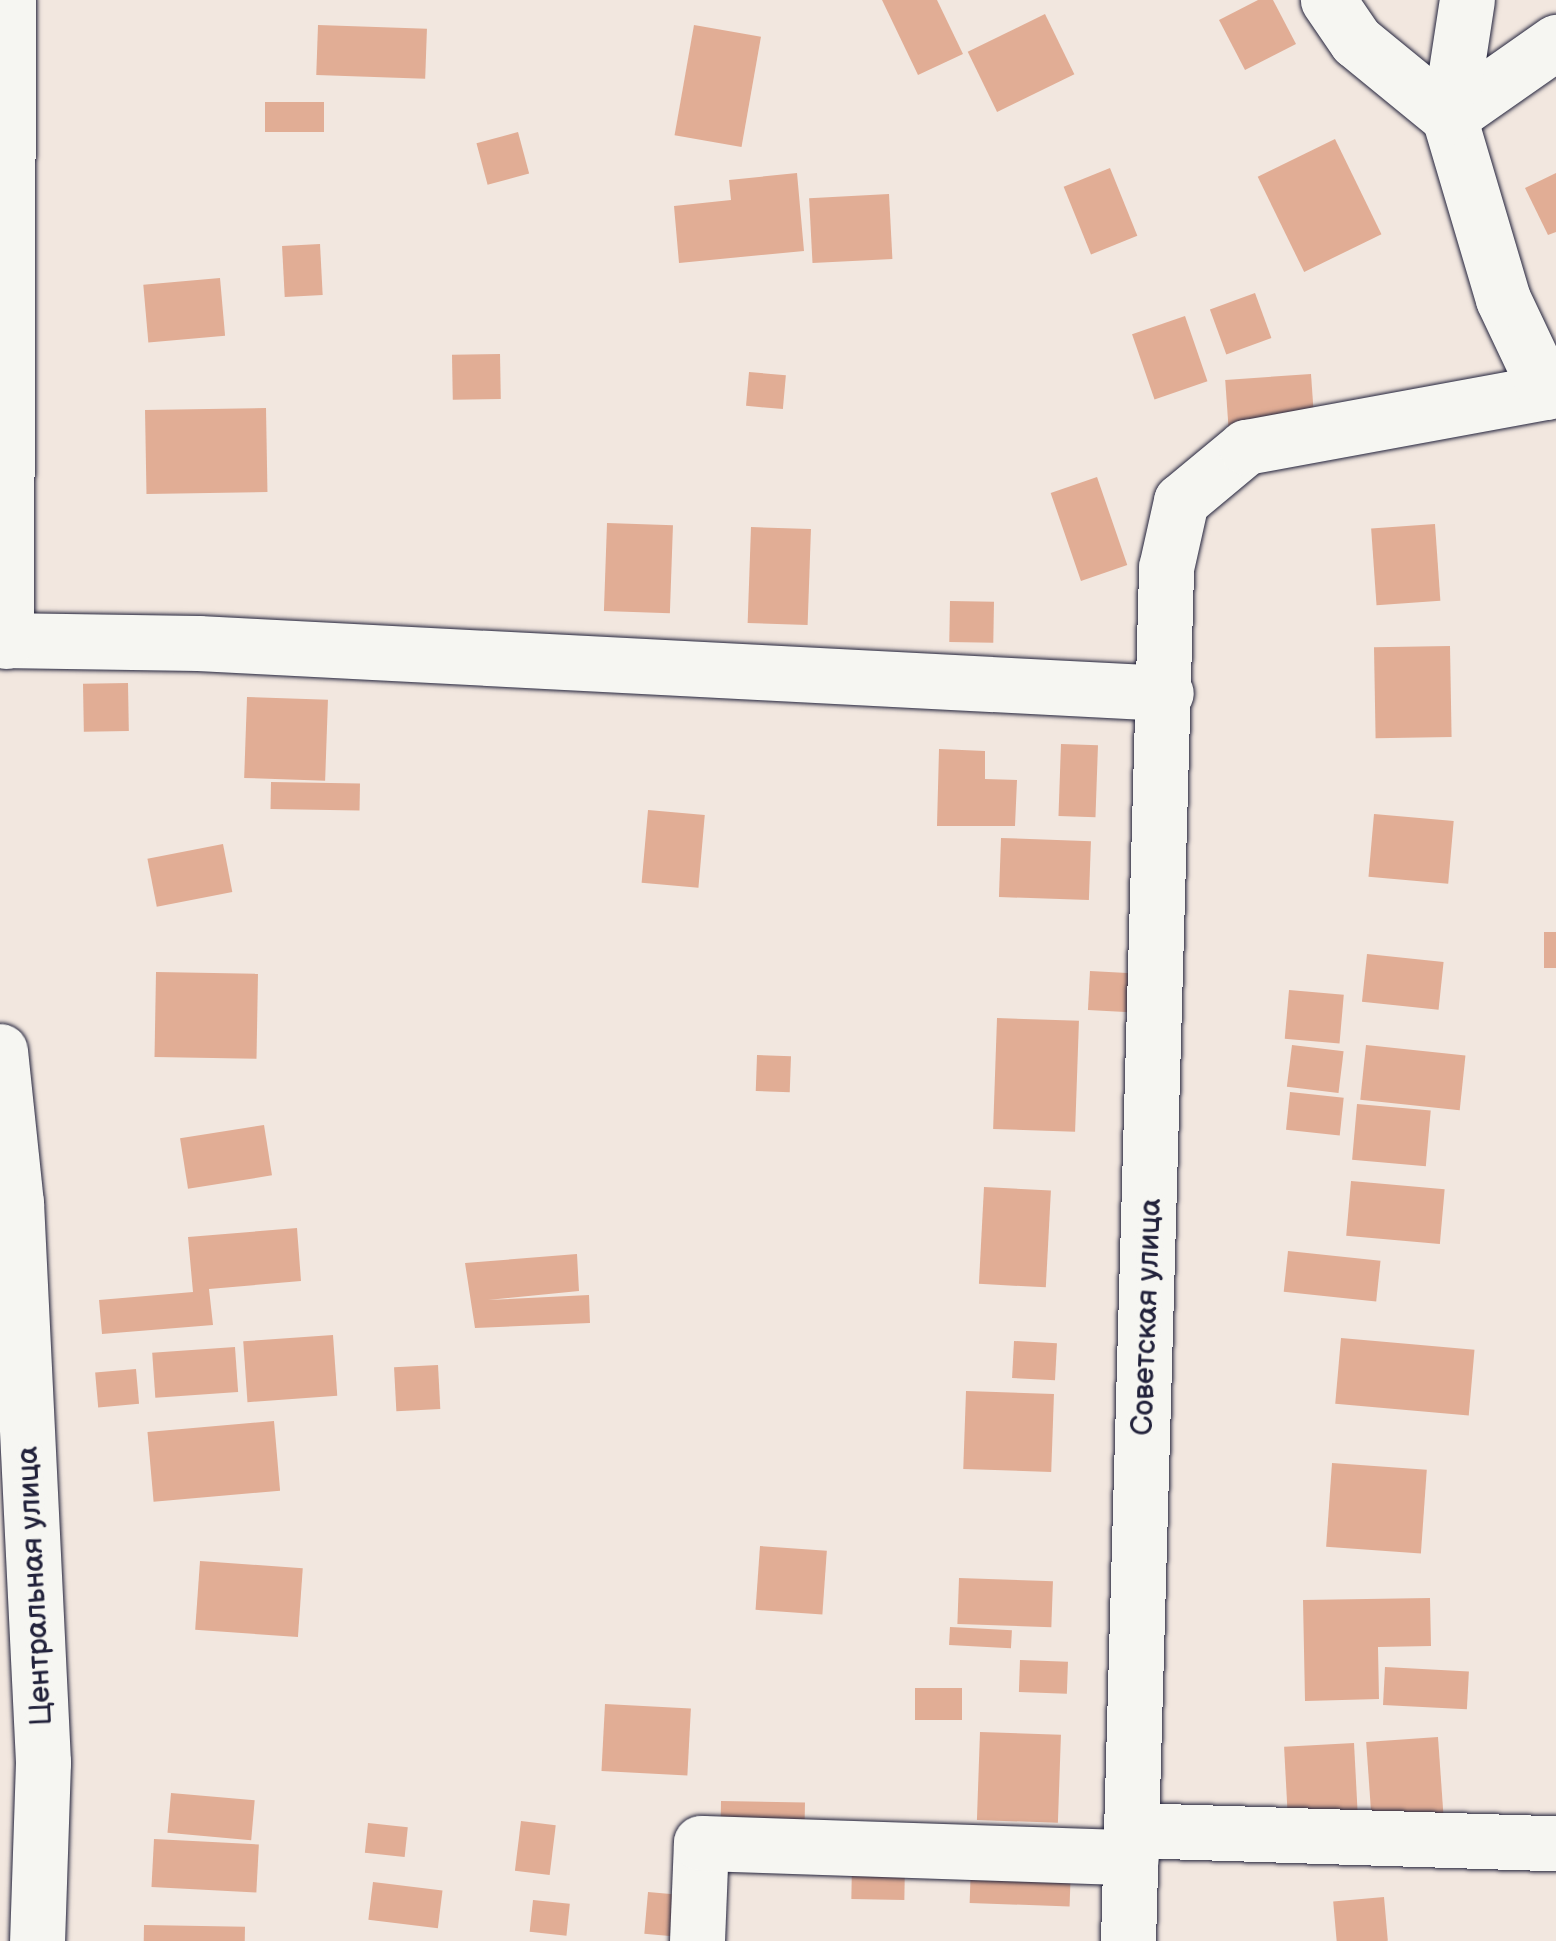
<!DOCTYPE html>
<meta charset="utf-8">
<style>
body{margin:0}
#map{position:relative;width:1556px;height:1941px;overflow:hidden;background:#f2e7df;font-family:"Balsamiq Sans",sans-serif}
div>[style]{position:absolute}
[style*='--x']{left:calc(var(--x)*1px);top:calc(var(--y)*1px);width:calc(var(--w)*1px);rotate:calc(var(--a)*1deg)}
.building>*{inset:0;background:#e1ad95;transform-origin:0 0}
.roads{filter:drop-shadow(0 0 2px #22223b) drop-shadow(0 0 2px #22223b)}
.minor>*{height:55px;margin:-27.5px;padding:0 27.5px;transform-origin:27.5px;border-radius:27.5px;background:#f6f6f2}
span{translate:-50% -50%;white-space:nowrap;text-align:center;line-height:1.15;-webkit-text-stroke:10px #f6f6f2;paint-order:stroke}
.street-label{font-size:30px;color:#22223b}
</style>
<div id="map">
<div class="building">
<div style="clip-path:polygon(882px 0,937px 0,963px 54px,918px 75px)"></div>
<div style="clip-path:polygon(1258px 0,1273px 0,1296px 44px,1245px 70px,1219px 20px)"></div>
<div style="left:1045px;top:14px;width:67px;height:86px;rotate:64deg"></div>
<div style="left:318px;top:25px;width:109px;height:50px;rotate:2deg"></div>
<div style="left:694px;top:25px;width:68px;height:112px;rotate:10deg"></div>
<div style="left:265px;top:102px;width:59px;height:30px"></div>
<div style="left:518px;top:132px;width:43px;height:43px;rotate:75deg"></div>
<div style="left:1335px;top:139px;width:106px;height:86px;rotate:64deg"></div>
<div style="left:1110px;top:168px;width:73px;height:50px;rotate:68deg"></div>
<div style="clip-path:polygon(797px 173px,804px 251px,679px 263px,674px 206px,731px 200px,729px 180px)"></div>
<div style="clip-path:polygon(1556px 173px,1556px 232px,1548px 235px,1525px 188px)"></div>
<div style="left:889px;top:194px;width:65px;height:80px;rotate:87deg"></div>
<div style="left:320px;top:244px;width:51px;height:38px;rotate:87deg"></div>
<div style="left:220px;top:278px;width:58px;height:77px;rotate:85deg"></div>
<div style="left:1255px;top:293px;width:48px;height:48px;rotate:70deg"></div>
<div style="left:1185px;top:316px;width:69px;height:56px;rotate:71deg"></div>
<div style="left:500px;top:354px;width:45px;height:48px;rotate:89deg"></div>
<div style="left:749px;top:372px;width:37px;height:34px;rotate:5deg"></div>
<div style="left:1311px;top:374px;width:48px;height:86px;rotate:86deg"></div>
<div style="left:266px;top:408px;width:84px;height:121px;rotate:89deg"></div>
<div style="left:1097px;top:477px;width:93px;height:49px;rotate:71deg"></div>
<div style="left:607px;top:523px;width:66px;height:88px;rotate:2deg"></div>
<div style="left:1435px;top:524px;width:77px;height:64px;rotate:86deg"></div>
<div style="left:751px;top:527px;width:60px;height:96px;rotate:2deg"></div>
<div style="left:950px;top:601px;width:44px;height:41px;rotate:1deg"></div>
<div style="left:1450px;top:646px;width:91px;height:76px;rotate:89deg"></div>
<div style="left:128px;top:683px;width:48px;height:45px;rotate:89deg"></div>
<div style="left:247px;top:697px;width:81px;height:81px;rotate:2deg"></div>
<div style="left:1061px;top:744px;width:37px;height:72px;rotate:2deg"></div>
<div style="clip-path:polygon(939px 749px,985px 751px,985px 779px,1017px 780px,1015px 826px,937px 826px)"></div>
<div style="left:271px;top:782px;width:89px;height:27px;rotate:1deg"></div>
<div style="left:648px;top:810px;width:57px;height:73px;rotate:5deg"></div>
<div style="left:1374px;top:814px;width:80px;height:63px;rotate:5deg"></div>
<div style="left:1001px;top:838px;width:90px;height:59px;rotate:2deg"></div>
<div style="left:223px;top:844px;width:49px;height:77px;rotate:79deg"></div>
<div style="left:1544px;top:932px;width:12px;height:36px"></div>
<div style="left:1367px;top:954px;width:77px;height:48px;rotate:6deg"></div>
<div style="left:1090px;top:971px;width:42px;height:39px;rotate:3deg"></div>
<div style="left:156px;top:972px;width:102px;height:85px;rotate:1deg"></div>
<div style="left:1289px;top:990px;width:55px;height:49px;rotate:5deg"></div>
<div style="left:997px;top:1018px;width:82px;height:111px;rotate:2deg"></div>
<div style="left:1292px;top:1045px;width:52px;height:42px;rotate:7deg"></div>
<div style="left:1366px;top:1045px;width:100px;height:55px;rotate:6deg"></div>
<div style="left:757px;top:1055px;width:34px;height:36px;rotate:2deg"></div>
<div style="left:1290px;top:1092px;width:54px;height:38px;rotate:6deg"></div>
<div style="left:1357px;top:1104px;width:74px;height:56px;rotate:5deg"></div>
<div style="left:264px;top:1125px;width:51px;height:85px;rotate:81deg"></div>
<div style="left:1351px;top:1181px;width:94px;height:55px;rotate:5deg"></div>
<div style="left:984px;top:1187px;width:67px;height:97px;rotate:3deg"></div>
<div style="clip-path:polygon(297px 1228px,301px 1281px,209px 1289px,213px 1325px,102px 1334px,99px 1300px,193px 1292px,188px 1237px)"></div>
<div style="left:1288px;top:1251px;width:93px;height:41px;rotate:6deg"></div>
<div style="clip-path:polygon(577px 1254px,579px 1291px,488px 1300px,589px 1295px,590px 1323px,475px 1328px,465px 1263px)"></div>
<div style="left:333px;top:1335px;width:61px;height:90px;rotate:86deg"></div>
<div style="left:1341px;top:1338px;width:134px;height:66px;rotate:5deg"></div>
<div style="left:1014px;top:1341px;width:43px;height:37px;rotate:3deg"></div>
<div style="left:235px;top:1347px;width:45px;height:83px;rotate:86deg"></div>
<div style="left:438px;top:1365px;width:44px;height:44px;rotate:87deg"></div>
<div style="left:136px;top:1369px;width:35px;height:41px;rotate:85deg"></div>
<div style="left:966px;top:1391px;width:88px;height:78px;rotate:2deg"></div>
<div style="left:274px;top:1421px;width:70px;height:127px;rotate:85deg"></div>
<div style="left:1332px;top:1463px;width:95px;height:84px;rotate:4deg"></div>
<div style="left:760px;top:1546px;width:67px;height:64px;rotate:4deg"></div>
<div style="left:200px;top:1561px;width:103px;height:69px;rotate:4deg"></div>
<div style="left:959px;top:1578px;width:94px;height:46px;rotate:2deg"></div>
<div style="clip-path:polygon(1430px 1598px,1431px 1646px,1378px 1647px,1379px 1699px,1305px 1701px,1303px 1600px)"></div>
<div style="left:950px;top:1627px;width:62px;height:18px;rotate:3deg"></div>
<div style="left:1020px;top:1660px;width:48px;height:32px;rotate:2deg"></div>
<div style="left:1385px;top:1667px;width:84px;height:38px;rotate:3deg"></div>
<div style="left:915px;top:1688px;width:47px;height:32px"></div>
<div style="left:605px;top:1704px;width:86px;height:67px;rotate:3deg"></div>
<div style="left:980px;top:1732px;width:81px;height:88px;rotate:2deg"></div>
<div style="left:1438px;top:1737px;width:80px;height:72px;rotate:86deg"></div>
<div style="left:1354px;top:1743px;width:74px;height:70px;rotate:87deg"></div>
<div style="left:171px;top:1793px;width:84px;height:40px;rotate:5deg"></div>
<div style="left:721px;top:1801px;width:84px;height:29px;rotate:1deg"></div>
<div style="left:521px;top:1821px;width:35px;height:50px;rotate:7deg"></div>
<div style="left:368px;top:1823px;width:40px;height:30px;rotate:6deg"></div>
<div style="left:154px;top:1839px;width:105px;height:48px;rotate:3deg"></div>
<div style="left:852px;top:1862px;width:53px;height:37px;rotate:1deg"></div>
<div style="left:971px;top:1864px;width:100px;height:39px;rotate:2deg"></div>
<div style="left:373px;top:1882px;width:70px;height:38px;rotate:7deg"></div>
<div style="left:648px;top:1892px;width:34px;height:42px;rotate:5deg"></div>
<div style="left:1384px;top:1897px;width:44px;height:51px;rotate:85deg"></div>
<div style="left:533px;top:1900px;width:37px;height:32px;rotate:6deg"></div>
<div style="left:144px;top:1925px;width:101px;height:16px;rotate:1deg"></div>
</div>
<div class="roads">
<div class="minor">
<div style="--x:1449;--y:117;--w:131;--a:-35"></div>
<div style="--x:1449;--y:117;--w:118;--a:-81.3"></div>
<div style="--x:0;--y:640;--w:198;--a:0.9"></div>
<div style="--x:198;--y:643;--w:969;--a:2.96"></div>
<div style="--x:6;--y:641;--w:641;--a:-89.82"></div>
<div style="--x:0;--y:1051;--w:152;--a:84"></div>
<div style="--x:16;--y:1202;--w:561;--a:87.24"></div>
<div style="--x:43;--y:1762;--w:179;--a:91.9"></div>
<div style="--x:1132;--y:1830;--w:424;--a:1.8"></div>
<div style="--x:697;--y:1941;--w:98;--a:-87.7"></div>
<div style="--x:701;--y:1843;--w:430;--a:1.9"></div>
<div style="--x:1128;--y:1941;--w:1374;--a:-88.41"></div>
<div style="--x:1166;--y:568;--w:69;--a:-77.4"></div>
<div style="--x:1181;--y:501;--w:85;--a:-39.7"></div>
<div style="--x:1246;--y:447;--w:306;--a:-10.4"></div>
<div style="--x:1547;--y:392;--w:103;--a:-115.3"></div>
<div style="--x:1503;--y:299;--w:190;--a:-106.5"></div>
<div style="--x:1449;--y:117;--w:120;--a:-140.7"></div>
<div style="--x:1356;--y:41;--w:50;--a:-124.3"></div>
</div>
</div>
<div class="street-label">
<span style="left:1147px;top:1317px;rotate:-88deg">Советская улица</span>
<span style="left:35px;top:1586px;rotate:-93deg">Центральная улица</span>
</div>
</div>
